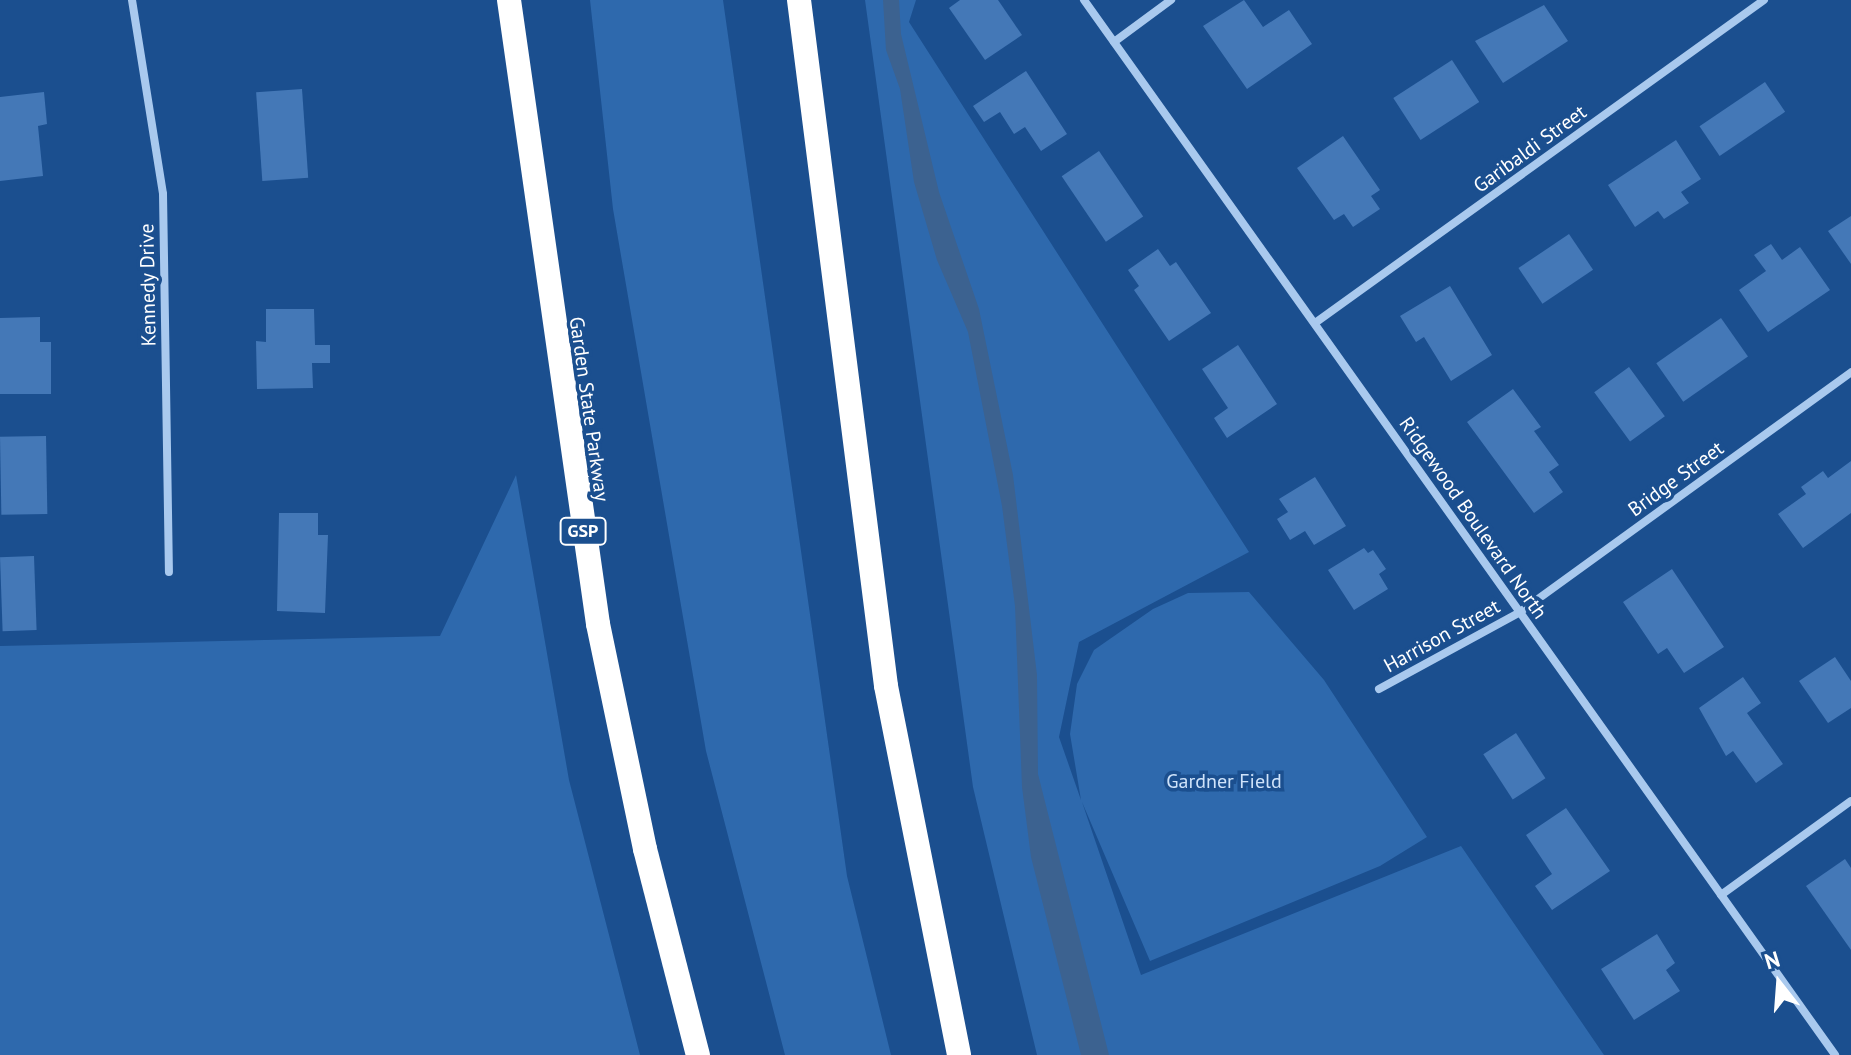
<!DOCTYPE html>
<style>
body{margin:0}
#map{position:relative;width:1851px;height:1055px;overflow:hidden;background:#1b4f8f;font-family:"PT Sans",sans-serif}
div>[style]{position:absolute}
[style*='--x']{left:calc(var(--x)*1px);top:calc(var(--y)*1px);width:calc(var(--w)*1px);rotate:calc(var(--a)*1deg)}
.green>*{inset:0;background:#2e69ad}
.water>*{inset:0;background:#3c6290}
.building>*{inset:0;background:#4478b7;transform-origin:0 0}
.minor>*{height:8px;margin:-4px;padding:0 4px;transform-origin:4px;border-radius:4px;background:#a9c9ee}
.motorway>*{height:24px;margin:-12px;padding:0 12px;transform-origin:12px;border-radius:12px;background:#fff}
span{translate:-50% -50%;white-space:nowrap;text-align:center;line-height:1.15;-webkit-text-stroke:7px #1b4f8f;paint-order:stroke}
.shield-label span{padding:2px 6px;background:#1b4f8f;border:2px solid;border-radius:6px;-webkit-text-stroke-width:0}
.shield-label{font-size:18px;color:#fff;font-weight:700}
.street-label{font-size:20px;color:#fff}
.park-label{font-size:20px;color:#cfe3fa}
.north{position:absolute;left:1739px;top:943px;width:80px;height:80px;-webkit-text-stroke:6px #1b4f8f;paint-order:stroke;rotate:343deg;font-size:22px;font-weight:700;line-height:32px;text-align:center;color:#fff}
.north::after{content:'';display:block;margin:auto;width:28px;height:36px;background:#fff;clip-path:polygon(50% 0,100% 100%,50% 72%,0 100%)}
</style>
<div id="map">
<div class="green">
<div style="clip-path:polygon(590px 0,723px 0,847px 876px,891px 1055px,785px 1055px,706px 751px,613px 209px)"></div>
<div style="clip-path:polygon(865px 0,916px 0,909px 22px,1249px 552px,1079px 642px,1059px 737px,1081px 800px,1070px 734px,1077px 684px,1094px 650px,1153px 609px,1188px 593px,1249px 592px,1324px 680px,1427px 837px,1380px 866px,1150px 961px,1082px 802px,1141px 975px,1461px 846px,1604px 1055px,1037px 1055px,973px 787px)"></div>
<div style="clip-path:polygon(516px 475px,569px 780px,640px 1055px,0 1055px,0 646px,440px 636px)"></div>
</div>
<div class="water">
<div style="clip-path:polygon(883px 0,899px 0,901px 34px,939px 192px,979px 309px,1013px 475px,1037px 675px,1038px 774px,1109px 1055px,1081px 1055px,1031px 857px,1022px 787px,1015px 606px,1002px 506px,968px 332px,937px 260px,914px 182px,900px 89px,886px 50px)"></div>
</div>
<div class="building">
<div style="clip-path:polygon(960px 0,998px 0,1022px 35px,985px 60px,949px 8px)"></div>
<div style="clip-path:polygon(1244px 0,1263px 27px,1289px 10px,1312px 44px,1247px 89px,1203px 26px)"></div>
<div style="clip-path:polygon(1544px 5px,1568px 41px,1503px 83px,1475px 41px)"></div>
<div style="left:1452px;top:60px;width:50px;height:70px;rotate:57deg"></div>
<div style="clip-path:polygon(1026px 71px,1067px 134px,1041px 151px,1025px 127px,1014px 134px,1000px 112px,984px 122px,973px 106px)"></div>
<div style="left:1765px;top:82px;width:36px;height:79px;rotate:56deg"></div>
<div style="left:302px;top:89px;width:89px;height:46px;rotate:86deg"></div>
<div style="clip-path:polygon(44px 92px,47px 124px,38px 126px,43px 176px,0 181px,0 97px)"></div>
<div style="clip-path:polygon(1343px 136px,1380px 190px,1371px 196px,1380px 209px,1353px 227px,1344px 214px,1334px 220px,1297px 168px)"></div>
<div style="clip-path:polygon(1676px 140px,1701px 179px,1681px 192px,1689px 203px,1664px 219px,1658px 211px,1635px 227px,1608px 185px)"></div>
<div style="left:1099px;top:151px;width:79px;height:45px;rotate:56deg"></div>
<div style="clip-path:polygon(1851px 216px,1851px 264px,1828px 231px)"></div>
<div style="left:1569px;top:234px;width:43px;height:61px;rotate:56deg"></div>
<div style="clip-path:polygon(1771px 244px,1782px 260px,1800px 247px,1830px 290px,1768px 332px,1739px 290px,1766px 271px,1754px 255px)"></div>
<div style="clip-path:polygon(1158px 249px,1170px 266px,1176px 262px,1211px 313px,1169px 341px,1134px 290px,1139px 286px,1128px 270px)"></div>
<div style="clip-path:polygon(1450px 286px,1492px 355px,1451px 381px,1424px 337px,1416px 342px,1400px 316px)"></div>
<div style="clip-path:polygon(266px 309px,314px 309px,315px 345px,330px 345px,330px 363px,312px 363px,313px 388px,257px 389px,256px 341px,266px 342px)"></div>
<div style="clip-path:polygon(40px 317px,40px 342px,51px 342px,51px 394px,0 394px,0 318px)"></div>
<div style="left:1721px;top:318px;width:47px;height:79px;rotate:55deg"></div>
<div style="clip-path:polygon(1238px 345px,1277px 404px,1227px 438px,1214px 418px,1228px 408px,1202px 369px)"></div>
<div style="left:1629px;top:367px;width:61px;height:43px;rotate:54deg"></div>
<div style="clip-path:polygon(1513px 389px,1541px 427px,1534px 431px,1559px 465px,1549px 472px,1563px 492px,1534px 513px,1467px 422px)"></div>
<div style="left:46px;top:436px;width:78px;height:46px;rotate:89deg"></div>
<div style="clip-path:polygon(1851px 461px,1851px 513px,1803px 548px,1778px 514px,1806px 494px,1801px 487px,1823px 471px,1828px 478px)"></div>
<div style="clip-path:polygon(1315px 477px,1346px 526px,1314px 545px,1305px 531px,1290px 540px,1277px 519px,1288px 512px,1279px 499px)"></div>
<div style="clip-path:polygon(279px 513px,318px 513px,318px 535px,328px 535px,325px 613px,277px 611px)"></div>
<div style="clip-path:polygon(1364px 548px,1368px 553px,1373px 550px,1386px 569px,1379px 574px,1388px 589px,1354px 610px,1328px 570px)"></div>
<div style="left:34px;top:556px;width:74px;height:34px;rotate:88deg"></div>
<div style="clip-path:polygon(1672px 569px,1724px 647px,1684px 673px,1667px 648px,1658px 654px,1623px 602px)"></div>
<div style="clip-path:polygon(1835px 657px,1851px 681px,1851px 708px,1828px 723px,1799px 681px)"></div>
<div style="clip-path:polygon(1743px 677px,1761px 703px,1747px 713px,1783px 764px,1756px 783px,1733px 751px,1726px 756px,1699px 708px)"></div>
<div style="left:1516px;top:733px;width:54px;height:39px;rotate:57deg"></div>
<div style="clip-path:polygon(1566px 808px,1610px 871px,1552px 910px,1535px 886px,1552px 874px,1526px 835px)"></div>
<div style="clip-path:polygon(1845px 859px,1851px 868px,1851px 950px,1806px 886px)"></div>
<div style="clip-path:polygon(1657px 934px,1675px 963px,1666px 970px,1680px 991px,1634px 1020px,1601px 969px)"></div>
</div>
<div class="minor">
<div style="--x:132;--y:0;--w:196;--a:80.9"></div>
<div style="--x:163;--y:194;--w:378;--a:89.1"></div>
<div style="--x:1084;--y:0;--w:1295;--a:54.55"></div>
<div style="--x:1114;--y:42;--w:71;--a:-36.4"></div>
<div style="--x:1315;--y:323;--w:553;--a:-35.73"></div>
<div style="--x:1379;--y:689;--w:161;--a:-28.6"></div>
<div style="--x:1520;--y:612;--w:409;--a:-35.9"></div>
<div style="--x:1721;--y:895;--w:160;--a:-35.9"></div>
</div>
<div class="motorway">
<div style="--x:509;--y:0;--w:630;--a:81.88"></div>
<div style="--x:598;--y:624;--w:230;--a:78.2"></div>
<div style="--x:645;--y:849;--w:213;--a:75.6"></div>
<div style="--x:799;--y:0;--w:691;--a:82.77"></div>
<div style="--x:886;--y:686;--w:376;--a:78.8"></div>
</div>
<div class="shield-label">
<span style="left:583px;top:531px">GSP</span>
</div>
<div class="street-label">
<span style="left:1530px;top:149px;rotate:-36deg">Garibaldi Street</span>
<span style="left:148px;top:285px;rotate:-91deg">Kennedy Drive</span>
<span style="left:589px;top:409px;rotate:82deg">Garden State Parkway</span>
<span style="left:1676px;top:479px;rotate:-36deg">Bridge Street</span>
<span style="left:1473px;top:518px;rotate:55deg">Ridgewood Boulevard North</span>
<span style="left:1442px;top:636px;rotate:-29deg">Harrison Street</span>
</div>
<div class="park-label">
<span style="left:1224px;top:781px">Gardner Field</span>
</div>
<div class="north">N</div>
</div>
